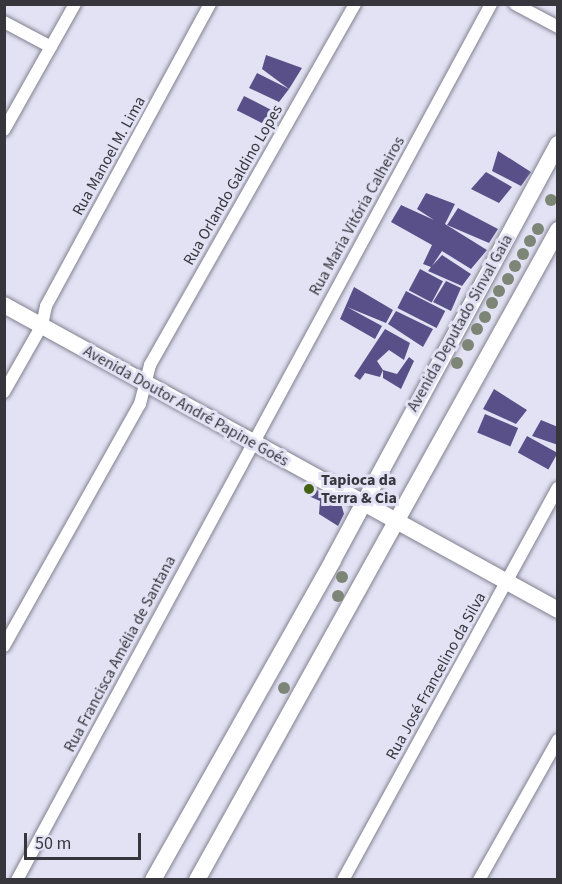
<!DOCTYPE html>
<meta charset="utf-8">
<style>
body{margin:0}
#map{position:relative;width:562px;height:884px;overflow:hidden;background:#e3e2f4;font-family:"Source Sans 3",sans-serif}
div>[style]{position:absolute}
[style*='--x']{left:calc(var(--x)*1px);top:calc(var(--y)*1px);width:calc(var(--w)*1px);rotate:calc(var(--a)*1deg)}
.building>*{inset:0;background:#5a5089;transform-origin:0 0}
.roads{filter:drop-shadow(0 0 2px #818090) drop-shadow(0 0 2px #818090)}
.minor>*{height:12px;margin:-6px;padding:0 6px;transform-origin:6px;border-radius:6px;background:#fff}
.tertiary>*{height:16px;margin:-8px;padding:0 8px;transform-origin:8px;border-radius:8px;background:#fff}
.trees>*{width:12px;height:12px;margin:-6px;border-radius:50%;background:#7d8676}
.dots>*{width:16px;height:16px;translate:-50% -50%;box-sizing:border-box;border:3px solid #e3e2f4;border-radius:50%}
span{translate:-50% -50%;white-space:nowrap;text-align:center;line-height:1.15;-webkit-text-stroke:6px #e3e2f4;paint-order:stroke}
.street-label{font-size:16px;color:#37363d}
.poi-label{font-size:16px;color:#37363d;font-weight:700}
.left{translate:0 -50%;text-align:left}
.frame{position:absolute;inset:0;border:6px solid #37363d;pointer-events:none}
.scale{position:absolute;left:24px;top:833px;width:117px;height:27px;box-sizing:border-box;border:3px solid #37363d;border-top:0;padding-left:8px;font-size:18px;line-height:21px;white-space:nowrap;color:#37363d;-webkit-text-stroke:4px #e3e2f4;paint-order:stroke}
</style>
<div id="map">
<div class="building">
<div style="clip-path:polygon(266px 55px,302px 68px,289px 89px,262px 69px)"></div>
<div style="clip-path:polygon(257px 73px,289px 89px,279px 102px,249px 88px)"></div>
<div style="left:244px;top:96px;width:34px;height:16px;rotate:27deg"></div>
<div style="clip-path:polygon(498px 151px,531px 172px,521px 186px,492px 171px)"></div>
<div style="clip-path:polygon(486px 172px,512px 187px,499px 203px,471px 189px)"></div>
<div style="clip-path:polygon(426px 193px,455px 204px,445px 224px,487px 250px,471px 269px,442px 251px,432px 266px,442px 255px,471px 274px,462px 286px,428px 271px,431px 267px,423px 264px,432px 245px,391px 222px,401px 205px,434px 220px,417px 209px)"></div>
<div style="clip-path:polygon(458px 208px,498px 229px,489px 243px,447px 225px)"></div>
<div style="left:420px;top:269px;width:26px;height:24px;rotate:28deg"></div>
<div style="clip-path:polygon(446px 281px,461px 288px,451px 311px,433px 302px)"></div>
<div style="clip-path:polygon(354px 287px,393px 310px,386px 323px,347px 307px,382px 326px,375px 339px,340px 319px)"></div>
<div style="left:406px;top:291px;width:44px;height:19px;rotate:27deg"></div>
<div style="clip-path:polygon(396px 311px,433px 329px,423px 347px,388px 324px)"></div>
<div style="clip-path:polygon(385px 329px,410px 343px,404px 360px,389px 350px,377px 361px,383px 370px,380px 377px,365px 373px,360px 380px,354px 376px)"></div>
<div style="clip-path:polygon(409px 357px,414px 361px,401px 389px,383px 378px,383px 370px,397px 374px)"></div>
<div style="clip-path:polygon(494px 389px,527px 410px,516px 424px,483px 409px)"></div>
<div style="left:485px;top:414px;width:36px;height:20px;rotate:23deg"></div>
<div style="clip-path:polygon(541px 420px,558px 427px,558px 445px,532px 436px)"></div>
<div style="left:527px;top:436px;width:35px;height:19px;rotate:29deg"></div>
<div style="clip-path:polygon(305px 485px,340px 500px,344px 514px,338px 526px,319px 514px,320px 501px,304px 494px)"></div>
</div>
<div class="roads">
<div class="minor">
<div style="--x:515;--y:4;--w:49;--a:28.1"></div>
<div style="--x:4;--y:22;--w:53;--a:28"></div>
<div style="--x:4;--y:130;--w:145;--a:-60.6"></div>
<div style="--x:4;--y:392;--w:77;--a:-60.4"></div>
<div style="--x:42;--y:325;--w:19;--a:-78"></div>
<div style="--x:46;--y:306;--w:344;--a:-61.5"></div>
<div style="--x:4;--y:646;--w:278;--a:-60.7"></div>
<div style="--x:140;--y:404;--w:40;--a:-75.6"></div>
<div style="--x:150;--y:365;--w:415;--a:-60.4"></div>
<div style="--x:17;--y:880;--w:996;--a:-61.58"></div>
<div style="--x:343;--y:880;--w:447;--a:-61.3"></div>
<div style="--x:479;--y:880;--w:161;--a:-60.6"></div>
</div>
<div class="tertiary">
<div style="--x:4;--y:305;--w:632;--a:28.83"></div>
<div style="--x:153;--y:880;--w:367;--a:-60.6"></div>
<div style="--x:333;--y:560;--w:473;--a:-61.6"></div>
<div style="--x:197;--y:880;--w:744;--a:-60.95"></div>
</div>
</div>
<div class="trees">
<div style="left:551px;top:200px"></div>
<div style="left:538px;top:229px"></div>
<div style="left:530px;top:241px"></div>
<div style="left:523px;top:254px"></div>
<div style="left:515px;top:266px"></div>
<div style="left:508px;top:279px"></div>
<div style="left:499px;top:291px"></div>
<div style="left:492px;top:303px"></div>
<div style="left:485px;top:317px"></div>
<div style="left:477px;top:329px"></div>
<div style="left:468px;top:345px"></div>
<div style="left:457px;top:363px"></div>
<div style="left:342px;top:577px"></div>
<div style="left:338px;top:596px"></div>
<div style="left:284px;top:688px"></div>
</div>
<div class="dots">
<div style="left:309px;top:489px;background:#456113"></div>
</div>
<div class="street-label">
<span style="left:109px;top:156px;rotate:-61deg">Rua Manoel M. Lima</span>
<span style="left:233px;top:185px;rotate:-60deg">Rua Orlando Galdino Lopes</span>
<span style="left:357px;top:216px;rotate:-61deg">Rua Maria Vitória Calheiros</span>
<span style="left:460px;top:323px;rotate:-61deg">Avenida Deputado Sinval Gaia</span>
<span style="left:186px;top:406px;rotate:29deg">Avenida Doutor André Papine Goés</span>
<span style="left:120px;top:654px;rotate:-62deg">Rua Francisca Amélia de Santana</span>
<span style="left:436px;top:676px;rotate:-61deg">Rua José Francelino da Silva</span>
</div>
<div class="poi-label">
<span class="left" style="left:321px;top:489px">Tapioca da<br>Terra &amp; Cia</span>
</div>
<div class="frame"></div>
<div class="scale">50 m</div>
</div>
